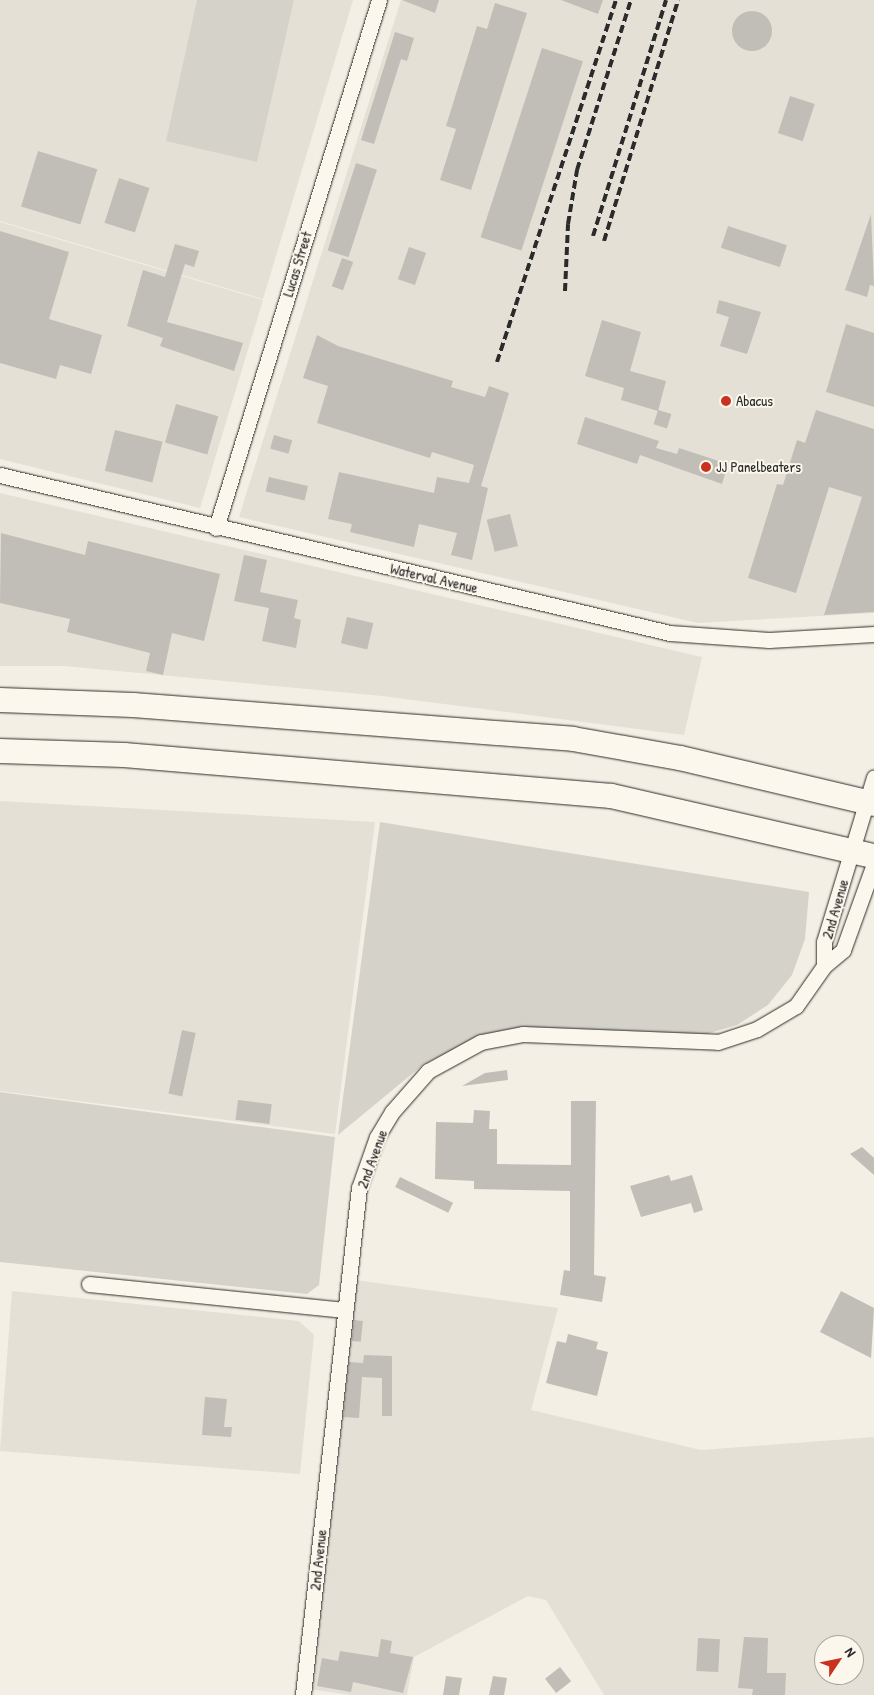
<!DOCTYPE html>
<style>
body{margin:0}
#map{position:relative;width:874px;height:1695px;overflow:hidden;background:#f3efe4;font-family:"Patrick Hand",sans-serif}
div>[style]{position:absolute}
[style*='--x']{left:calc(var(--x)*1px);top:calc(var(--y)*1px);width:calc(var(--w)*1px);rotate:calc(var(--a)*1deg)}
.built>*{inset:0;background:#e4e0d6}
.green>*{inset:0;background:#d5d2c9}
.building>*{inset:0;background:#c0beb6;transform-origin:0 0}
.round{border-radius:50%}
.roads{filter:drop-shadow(0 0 1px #2b2b2b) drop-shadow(0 0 1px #2b2b2b)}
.minor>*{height:15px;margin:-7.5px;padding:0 7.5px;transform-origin:7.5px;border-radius:7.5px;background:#fbf7ec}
.primary>*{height:24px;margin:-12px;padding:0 12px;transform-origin:12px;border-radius:12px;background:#fbf7ec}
.rail>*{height:4px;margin-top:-2px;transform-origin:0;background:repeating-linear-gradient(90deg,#2b2b2b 0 8px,transparent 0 12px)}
.dots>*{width:14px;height:14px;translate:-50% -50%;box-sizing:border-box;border:2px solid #fbf7ec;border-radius:50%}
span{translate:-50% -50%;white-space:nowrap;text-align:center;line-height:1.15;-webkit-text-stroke:4px #fbf7ec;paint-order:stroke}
.street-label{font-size:15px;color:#2b2b2b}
.poi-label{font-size:15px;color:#2b2b2b}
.left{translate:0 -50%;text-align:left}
.north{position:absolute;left:814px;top:1635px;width:50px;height:50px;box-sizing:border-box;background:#fbf7ec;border:1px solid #a8a59f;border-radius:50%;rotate:56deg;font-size:14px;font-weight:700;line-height:20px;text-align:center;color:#2b2b2b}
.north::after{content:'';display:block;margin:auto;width:18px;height:22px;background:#c8321e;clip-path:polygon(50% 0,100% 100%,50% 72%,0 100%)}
</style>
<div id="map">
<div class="built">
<div style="clip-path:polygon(0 0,353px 0,263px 299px,0 221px)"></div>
<div style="clip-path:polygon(401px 0,874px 0,874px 613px,698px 623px,239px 517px)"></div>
<div style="clip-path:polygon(0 222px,263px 300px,200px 508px,0 459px)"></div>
<div style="clip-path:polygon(0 493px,702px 657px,684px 735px,382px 696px,65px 666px,0 666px)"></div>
<div style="clip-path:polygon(0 801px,375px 822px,335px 1134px,0 1091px)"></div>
<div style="clip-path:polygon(evenodd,348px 1279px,558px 1308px,531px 1410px,701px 1450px,874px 1437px,874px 1695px,604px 1695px,546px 1600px,528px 1596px,414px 1657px,407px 1695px,350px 1695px,302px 1688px,348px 1279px,824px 1645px,854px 1645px,854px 1675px,824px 1675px,824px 1645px)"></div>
<div style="clip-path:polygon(12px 1291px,299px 1321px,314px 1335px,300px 1474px,0 1451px)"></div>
</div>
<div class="green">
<div style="clip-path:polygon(197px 0,294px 0,257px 162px,166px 141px)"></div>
<div style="clip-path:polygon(380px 822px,809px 892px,805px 939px,792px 975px,768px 1005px,737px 1025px,703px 1035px,502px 1036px,465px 1044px,424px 1064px,338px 1135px)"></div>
<div style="clip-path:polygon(0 1092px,335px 1137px,319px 1285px,307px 1294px,0 1262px)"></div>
</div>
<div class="building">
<div style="clip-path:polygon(402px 0,439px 0,435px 13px)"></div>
<div style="clip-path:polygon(561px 0,603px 0,598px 14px)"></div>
<div style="clip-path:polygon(495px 3px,527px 13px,471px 190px,440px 180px,456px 129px,446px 126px,477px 26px,487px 29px)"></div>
<div class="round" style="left:732px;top:11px;width:40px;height:40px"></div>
<div style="clip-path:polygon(395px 32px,414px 38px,407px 61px,401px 59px,374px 144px,361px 140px)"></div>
<div style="left:542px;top:48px;width:43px;height:199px;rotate:18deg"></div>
<div style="left:790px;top:96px;width:26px;height:39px;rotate:18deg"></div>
<div style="left:38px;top:151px;width:62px;height:58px;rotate:17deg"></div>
<div style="left:356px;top:163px;width:22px;height:92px;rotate:18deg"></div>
<div style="left:119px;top:178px;width:32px;height:47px;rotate:18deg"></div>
<div style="clip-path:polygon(871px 214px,874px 286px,870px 285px,867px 297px,845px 290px)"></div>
<div style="left:728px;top:226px;width:62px;height:23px;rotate:18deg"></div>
<div style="clip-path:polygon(0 231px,69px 252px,49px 319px,102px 335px,91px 374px,60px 365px,56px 379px,0 363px)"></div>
<div style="clip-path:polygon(175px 244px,199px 251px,194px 267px,185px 264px,167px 322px,243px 343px,234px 371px,160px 346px,163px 338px,127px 326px,143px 270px,165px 277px)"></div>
<div style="left:409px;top:247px;width:18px;height:34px;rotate:19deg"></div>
<div style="left:342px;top:258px;width:12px;height:30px;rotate:20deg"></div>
<div style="clip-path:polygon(719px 300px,761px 312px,747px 354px,720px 346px,729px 317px,716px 313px)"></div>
<div style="clip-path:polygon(602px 320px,641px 332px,630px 371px,666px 381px,658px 411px,621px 400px,624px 388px,585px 376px)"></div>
<div style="clip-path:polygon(846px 324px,874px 333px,874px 407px,826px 392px)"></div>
<div style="clip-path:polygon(317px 335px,338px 346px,453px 381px,451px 387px,485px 397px,489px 386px,509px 393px,481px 486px,488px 488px,472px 560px,451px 555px,457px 533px,419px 524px,414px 547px,350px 532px,352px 524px,328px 519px,339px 472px,434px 493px,437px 477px,469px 483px,474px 465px,432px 452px,430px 458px,317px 423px,328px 386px,303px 378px)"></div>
<div style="left:176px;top:404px;width:44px;height:40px;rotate:16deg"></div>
<div style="left:658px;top:410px;width:14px;height:15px;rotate:17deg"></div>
<div style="clip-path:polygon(816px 410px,874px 429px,874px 612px,824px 615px,862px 497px,829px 487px,796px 593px,748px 578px,777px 484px,783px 485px,797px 440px,805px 443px)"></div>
<div style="clip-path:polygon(585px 417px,659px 441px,656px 448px,677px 454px,679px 448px,728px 464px,722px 484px,640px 455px,637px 464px,577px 444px)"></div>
<div style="left:115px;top:430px;width:49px;height:42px;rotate:14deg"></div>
<div style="left:274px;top:435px;width:19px;height:14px;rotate:16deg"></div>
<div style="left:269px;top:477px;width:40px;height:15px;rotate:13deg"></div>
<div style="left:510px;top:514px;width:33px;height:24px;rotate:76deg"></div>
<div style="clip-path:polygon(1px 533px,85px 555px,88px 541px,220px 574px,204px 641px,172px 633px,163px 675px,146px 671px,150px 653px,67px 632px,70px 619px,0 603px)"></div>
<div style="clip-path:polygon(244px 555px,267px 560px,260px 592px,298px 600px,294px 618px,301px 620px,296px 648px,262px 641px,269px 608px,234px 601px)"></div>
<div style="left:347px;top:617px;width:27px;height:27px;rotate:13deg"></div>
<div style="left:182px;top:1030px;width:14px;height:65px;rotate:12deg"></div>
<div style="clip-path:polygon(507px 1070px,508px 1080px,462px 1086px,485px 1073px)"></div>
<div style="left:238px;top:1100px;width:34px;height:20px;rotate:7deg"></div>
<div style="clip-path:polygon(571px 1101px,596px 1101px,594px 1275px,606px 1277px,602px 1302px,560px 1295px,564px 1270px,570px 1271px,570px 1191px,474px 1189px,474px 1181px,435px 1179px,436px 1122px,473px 1123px,474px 1110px,490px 1111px,489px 1129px,497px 1129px,497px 1164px,571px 1165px)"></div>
<div style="clip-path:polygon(862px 1147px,874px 1158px,874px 1175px,850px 1154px)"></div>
<div style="clip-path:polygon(669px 1175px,671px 1181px,692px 1175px,703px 1210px,694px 1213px,691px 1203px,641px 1217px,630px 1186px)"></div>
<div style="left:400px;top:1177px;width:59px;height:11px;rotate:26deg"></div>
<div style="clip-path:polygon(841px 1291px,874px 1308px,871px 1358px,820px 1332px)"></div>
<div style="left:354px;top:1320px;width:9px;height:21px;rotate:6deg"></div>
<div style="clip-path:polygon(568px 1334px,598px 1342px,596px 1349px,608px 1352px,597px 1396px,546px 1383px,557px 1341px,566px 1343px)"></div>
<div style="clip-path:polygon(364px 1355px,392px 1356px,392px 1416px,382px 1416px,382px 1378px,362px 1377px,359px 1418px,343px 1417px,349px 1362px,363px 1363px)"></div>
<div style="clip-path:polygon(205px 1397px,227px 1399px,224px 1427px,232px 1427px,231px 1437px,202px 1435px)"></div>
<div style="clip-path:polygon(744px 1637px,768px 1638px,767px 1673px,786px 1673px,785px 1695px,752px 1695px,753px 1689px,738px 1688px)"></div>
<div style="left:698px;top:1638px;width:22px;height:33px;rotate:3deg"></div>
<div style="clip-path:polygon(381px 1639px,392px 1641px,390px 1653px,413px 1657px,403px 1693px,353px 1682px,351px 1692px,317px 1686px,322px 1658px,338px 1661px,340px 1651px,378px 1657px)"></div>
<div style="left:560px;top:1667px;width:18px;height:19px;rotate:52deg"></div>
<div style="clip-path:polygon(446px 1676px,462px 1678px,459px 1695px,443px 1695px)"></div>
<div style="clip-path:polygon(493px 1676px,507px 1678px,504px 1695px,489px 1695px)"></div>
</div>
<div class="roads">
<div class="minor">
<div style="--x:0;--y:475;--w:688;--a:13.27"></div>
<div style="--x:670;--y:633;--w:99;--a:4"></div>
<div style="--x:769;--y:640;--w:105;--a:-3.3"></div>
<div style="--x:216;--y:528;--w:553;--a:-72.84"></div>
<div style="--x:824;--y:966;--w:24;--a:-90"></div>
<div style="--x:824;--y:942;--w:172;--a:-73.1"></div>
<div style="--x:89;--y:1284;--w:257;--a:5.8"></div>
<div style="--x:303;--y:1695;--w:510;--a:-83.7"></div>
<div style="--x:359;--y:1188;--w:54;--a:-70.6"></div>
<div style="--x:377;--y:1137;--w:29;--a:-59"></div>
<div style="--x:392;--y:1112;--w:55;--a:-48.7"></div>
<div style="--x:428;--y:1071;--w:60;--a:-28.7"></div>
<div style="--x:481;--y:1042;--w:43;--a:-10.8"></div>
<div style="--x:523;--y:1034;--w:195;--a:2.3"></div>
<div style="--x:718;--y:1042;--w:41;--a:-18.4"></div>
<div style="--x:757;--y:1029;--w:45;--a:-30.5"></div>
<div style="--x:796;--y:1006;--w:49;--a:-55"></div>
<div style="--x:824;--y:966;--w:25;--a:-40"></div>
<div style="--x:843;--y:950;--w:91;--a:-70.2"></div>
</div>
<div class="primary">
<div style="--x:0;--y:700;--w:133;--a:2.2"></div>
<div style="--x:133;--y:705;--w:441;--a:4.4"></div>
<div style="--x:573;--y:739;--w:109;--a:10.1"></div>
<div style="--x:680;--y:758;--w:199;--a:13.3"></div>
<div style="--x:0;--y:751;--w:124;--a:1.8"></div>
<div style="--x:124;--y:755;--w:489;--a:4.8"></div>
<div style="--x:611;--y:796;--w:270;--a:12.9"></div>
</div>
</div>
<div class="rail">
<div style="--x:593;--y:236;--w:247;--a:-72.8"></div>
<div style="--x:604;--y:241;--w:252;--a:-72.9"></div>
<div style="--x:565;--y:291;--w:67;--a:-87.4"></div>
<div style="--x:568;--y:224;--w:55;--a:-80.5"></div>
<div style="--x:577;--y:170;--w:178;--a:-72.4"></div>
<div style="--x:497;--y:362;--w:381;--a:-71.8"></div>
</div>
<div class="dots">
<div style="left:726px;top:401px;background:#c8321e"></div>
<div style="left:706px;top:467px;background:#c8321e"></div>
</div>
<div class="street-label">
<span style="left:297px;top:264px;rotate:-73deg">Lucas Street</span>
<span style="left:434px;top:578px;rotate:13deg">Waterval Avenue</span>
<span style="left:835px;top:909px;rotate:-74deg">2nd Avenue</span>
<span style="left:372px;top:1159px;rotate:-70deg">2nd Avenue</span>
<span style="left:318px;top:1560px;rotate:-84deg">2nd Avenue</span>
</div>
<div class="poi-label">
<span class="left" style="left:736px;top:401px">Abacus</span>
<span class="left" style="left:716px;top:467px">JJ Panelbeaters</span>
</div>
<div class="north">N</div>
</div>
